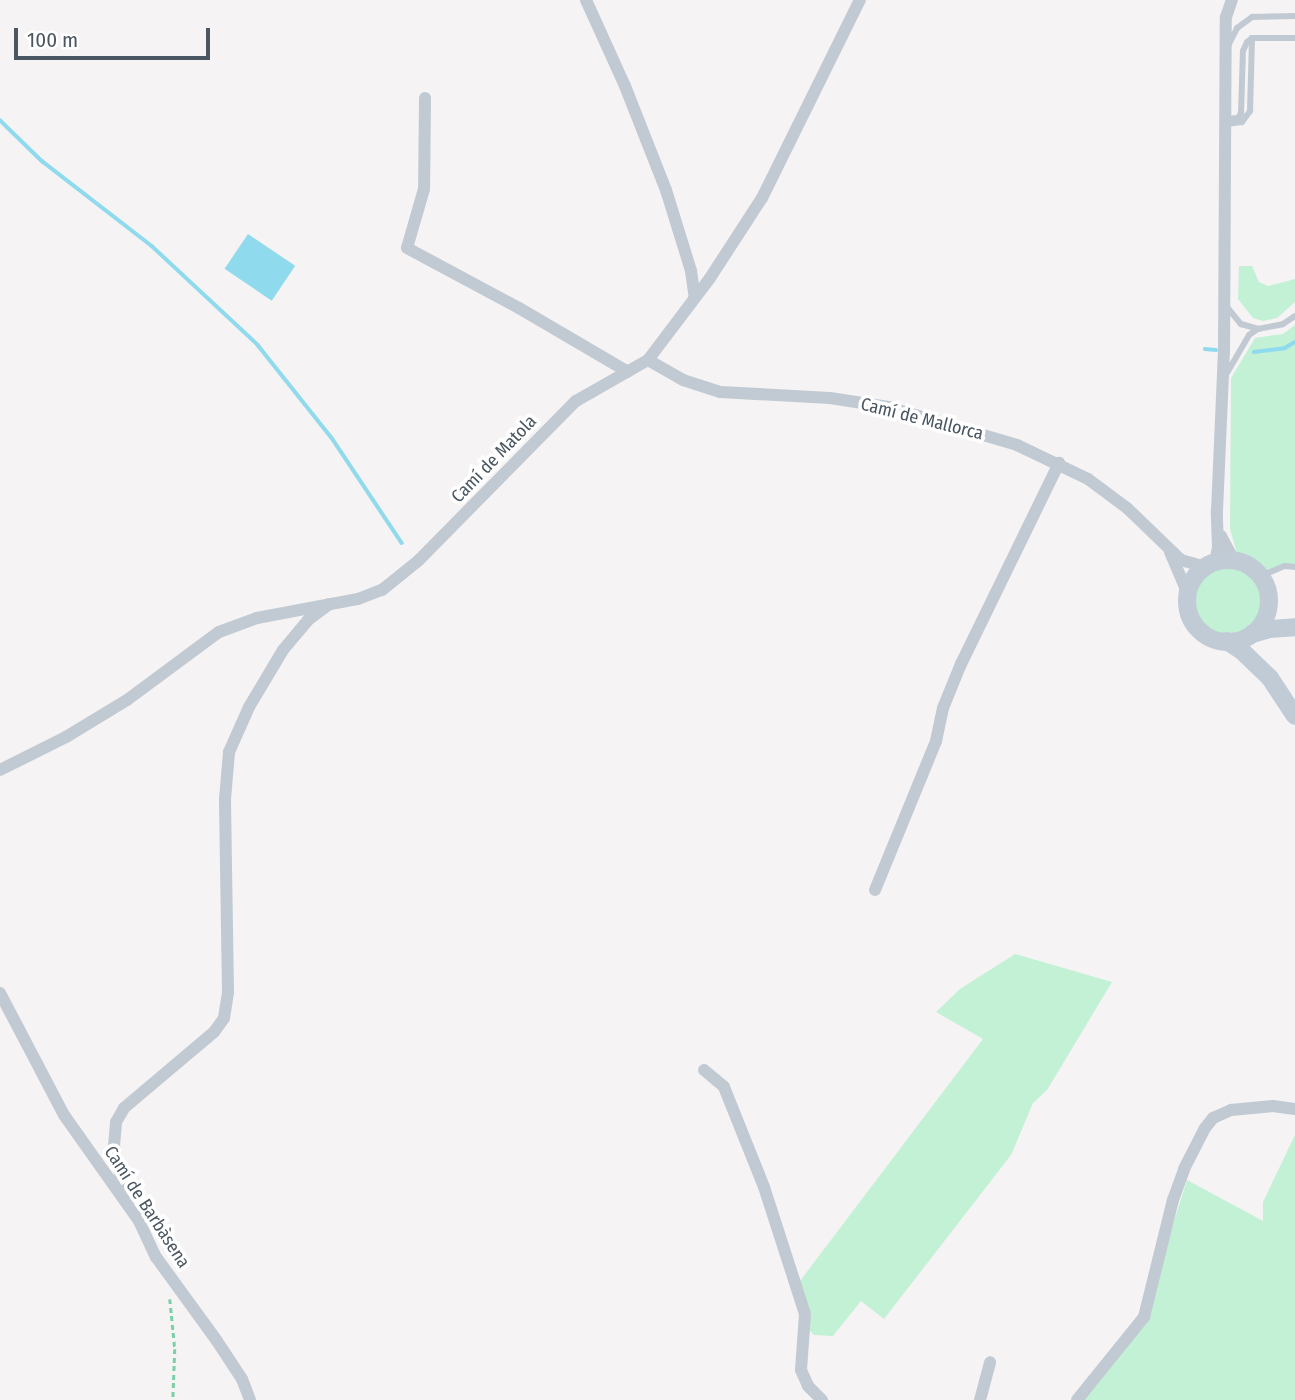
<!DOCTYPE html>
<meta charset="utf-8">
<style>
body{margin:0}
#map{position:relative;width:1295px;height:1400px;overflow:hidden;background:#f5f3f3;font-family:"Fira Sans Condensed",sans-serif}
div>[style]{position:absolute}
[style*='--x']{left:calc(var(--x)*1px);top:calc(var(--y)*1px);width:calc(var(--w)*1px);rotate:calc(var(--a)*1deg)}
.green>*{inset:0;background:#c3f1d5}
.round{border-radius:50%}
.water>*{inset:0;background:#90daee;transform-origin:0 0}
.stream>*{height:3.5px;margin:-1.75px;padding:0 1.75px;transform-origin:1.75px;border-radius:1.75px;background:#90daee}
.path>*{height:2.5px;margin-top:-1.25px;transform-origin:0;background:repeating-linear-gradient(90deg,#7ad0a6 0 5px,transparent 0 8.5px)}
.lane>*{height:6px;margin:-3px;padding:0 3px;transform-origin:3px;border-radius:3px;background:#c1cad2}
.street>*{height:12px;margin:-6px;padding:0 6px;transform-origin:6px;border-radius:6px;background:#c1cad2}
.secondary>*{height:18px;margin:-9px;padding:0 9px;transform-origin:9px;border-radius:9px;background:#c1cbd6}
.secondary>.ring{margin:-9px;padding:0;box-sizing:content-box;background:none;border:18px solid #c1cbd6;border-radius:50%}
span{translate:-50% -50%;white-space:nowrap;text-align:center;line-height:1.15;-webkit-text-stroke:7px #fff;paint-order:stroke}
.street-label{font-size:18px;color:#4a5661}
.scale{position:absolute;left:14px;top:28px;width:196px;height:32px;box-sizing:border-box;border:4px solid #4a5661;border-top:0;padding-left:9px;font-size:21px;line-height:24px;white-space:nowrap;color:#4a5661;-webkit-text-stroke:5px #fff;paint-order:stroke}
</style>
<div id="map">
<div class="green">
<div style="clip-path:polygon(1239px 266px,1252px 266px,1259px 282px,1268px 286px,1295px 279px,1295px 302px,1277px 318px,1263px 321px,1253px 318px,1238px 299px)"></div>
<div style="clip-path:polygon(1295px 325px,1295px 565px,1262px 573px,1238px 557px,1230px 529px,1231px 378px,1255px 338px,1283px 334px)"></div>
<div class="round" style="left:1190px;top:563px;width:76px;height:76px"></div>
<div style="clip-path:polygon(1015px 954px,1112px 982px,1047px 1090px,1033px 1103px,1011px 1155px,884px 1319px,861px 1301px,833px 1336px,814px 1335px,807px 1328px,800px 1281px,983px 1039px,936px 1012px,960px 989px)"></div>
<div style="clip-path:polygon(1295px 1135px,1295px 1400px,1077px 1400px,1116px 1353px,1151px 1294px,1187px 1180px,1263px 1221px,1263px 1202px)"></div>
</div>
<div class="water">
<div style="left:248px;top:234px;width:57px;height:42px;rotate:34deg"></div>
</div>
<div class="stream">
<div style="--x:0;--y:120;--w:59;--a:44.3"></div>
<div style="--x:42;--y:161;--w:139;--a:37.7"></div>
<div style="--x:152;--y:246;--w:145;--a:43"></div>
<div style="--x:258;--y:345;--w:119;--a:51.5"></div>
<div style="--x:332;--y:438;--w:126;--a:56.3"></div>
<div style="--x:1205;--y:349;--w:11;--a:5"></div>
<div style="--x:1254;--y:352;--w:31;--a:-7"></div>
<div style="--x:1285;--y:348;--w:12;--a:-31"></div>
</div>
<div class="path">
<div style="--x:170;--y:1299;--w:50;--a:84.3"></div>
<div style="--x:175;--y:1349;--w:51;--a:92.2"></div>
</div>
<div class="lane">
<div style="--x:1228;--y:46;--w:20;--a:-63"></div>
<div style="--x:1237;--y:28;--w:19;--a:-36"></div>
<div style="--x:1252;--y:17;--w:43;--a:-1.3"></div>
<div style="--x:1226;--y:119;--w:12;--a:-5"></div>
<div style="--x:1238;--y:118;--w:6;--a:-59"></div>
<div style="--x:1241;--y:113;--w:62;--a:-88.2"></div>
<div style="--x:1243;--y:51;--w:10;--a:-66"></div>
<div style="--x:1247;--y:42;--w:6;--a:-39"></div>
<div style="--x:1252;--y:38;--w:43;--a:0"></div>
<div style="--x:1226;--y:124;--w:16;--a:-7"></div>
<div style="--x:1242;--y:122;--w:14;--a:-54"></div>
<div style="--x:1250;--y:111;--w:73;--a:-88.4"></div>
<div style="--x:1227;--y:307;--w:22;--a:51"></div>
<div style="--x:1241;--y:324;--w:18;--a:16"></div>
<div style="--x:1227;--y:373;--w:44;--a:-59.9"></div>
<div style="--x:1249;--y:335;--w:11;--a:-34"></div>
<div style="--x:1258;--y:329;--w:25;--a:-11"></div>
<div style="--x:1283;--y:324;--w:14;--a:-34"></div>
<div style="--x:1261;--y:576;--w:26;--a:-23"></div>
<div style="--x:1285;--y:566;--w:10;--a:6"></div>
</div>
<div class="street">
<div style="--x:586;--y:0;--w:94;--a:65.6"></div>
<div style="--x:625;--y:86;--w:112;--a:68.5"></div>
<div style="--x:666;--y:190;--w:85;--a:72.8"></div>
<div style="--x:691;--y:271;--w:27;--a:82"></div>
<div style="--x:425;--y:98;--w:91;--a:90.6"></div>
<div style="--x:424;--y:189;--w:61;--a:106.1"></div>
<div style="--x:407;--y:248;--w:127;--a:28.2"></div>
<div style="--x:519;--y:308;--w:126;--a:30.4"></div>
<div style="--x:648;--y:360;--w:40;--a:29.7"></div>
<div style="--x:683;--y:380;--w:39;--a:18"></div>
<div style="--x:720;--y:392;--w:110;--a:3.1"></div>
<div style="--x:830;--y:398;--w:59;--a:8.8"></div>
<div style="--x:888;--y:407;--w:134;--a:16.4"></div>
<div style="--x:1017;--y:445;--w:79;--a:25.6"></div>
<div style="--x:1088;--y:479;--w:49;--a:36.6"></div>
<div style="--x:1127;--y:508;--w:75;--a:43.9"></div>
<div style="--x:1181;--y:560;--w:25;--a:16"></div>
<div style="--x:1221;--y:536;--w:27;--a:62"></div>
<div style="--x:1170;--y:552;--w:46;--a:66.8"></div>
<div style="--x:1215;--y:562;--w:14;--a:-78"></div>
<div style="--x:1218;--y:548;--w:37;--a:-92"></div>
<div style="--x:1217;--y:511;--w:160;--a:-87.5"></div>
<div style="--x:1224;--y:351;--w:334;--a:-89.7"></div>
<div style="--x:1226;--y:17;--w:18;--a:-71"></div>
<div style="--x:0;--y:770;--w:74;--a:-26.6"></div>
<div style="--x:66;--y:737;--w:71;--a:-31.2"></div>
<div style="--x:127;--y:700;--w:114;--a:-36.5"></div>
<div style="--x:219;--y:632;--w:40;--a:-20.2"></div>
<div style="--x:257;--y:618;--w:103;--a:-10.7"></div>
<div style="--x:358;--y:599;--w:26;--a:-21"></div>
<div style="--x:382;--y:590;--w:46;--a:-38.9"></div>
<div style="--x:418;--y:561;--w:225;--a:-45.4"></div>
<div style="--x:576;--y:401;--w:83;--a:-29.7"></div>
<div style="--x:648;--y:360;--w:103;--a:-52.9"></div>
<div style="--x:710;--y:278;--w:95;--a:-57"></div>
<div style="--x:762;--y:198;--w:221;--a:-63.7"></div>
<div style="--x:875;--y:890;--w:161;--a:-67.7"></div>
<div style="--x:936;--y:741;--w:34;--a:-78"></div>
<div style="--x:943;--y:708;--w:48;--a:-67.8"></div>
<div style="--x:961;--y:664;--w:224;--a:-64"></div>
<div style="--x:0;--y:993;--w:138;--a:62.3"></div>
<div style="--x:64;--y:1115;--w:130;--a:54.7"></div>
<div style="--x:139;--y:1221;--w:40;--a:65"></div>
<div style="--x:156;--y:1257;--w:104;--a:54"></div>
<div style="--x:217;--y:1341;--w:45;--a:56.7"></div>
<div style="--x:242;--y:1379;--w:22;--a:69"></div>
<div style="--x:704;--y:1070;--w:26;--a:40"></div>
<div style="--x:724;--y:1087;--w:108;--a:68.2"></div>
<div style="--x:764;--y:1187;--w:133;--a:72.1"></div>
<div style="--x:805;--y:1314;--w:56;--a:94.1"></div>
<div style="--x:801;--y:1370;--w:17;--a:66"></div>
<div style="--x:808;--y:1386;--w:20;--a:45"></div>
<div style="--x:126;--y:1202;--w:57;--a:-102.1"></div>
<div style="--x:114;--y:1146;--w:24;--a:-85"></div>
<div style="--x:116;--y:1122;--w:16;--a:-60"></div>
<div style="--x:124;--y:1108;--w:118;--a:-40.2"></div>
<div style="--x:214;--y:1032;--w:17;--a:-54"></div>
<div style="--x:224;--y:1018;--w:25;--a:-81"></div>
<div style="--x:228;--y:993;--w:194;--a:-90.9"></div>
<div style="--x:225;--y:799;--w:47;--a:-85.1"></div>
<div style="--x:229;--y:752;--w:49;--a:-66"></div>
<div style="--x:249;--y:707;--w:66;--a:-59.2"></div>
<div style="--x:283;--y:650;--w:39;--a:-50"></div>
<div style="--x:308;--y:620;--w:26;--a:-37"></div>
<div style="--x:980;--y:1400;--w:39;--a:-75"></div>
<div style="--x:1077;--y:1400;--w:107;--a:-51.1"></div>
<div style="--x:1144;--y:1317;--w:121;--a:-76.1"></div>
<div style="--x:1173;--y:1200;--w:33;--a:-70"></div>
<div style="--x:1184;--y:1169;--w:46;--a:-62.9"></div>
<div style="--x:1205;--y:1128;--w:13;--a:-51"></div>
<div style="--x:1213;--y:1118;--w:20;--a:-24"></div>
<div style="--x:1231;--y:1110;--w:42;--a:-5.4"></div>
<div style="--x:1273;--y:1106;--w:22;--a:8"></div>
</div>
<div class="secondary">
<div class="ring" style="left:1187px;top:560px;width:64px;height:64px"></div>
<div style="--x:1252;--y:634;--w:18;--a:-16"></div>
<div style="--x:1269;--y:629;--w:26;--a:-4"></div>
<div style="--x:1227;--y:641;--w:18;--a:34"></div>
<div style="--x:1242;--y:651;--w:39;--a:44"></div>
<div style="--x:1270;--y:678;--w:45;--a:56.7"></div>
</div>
<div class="street-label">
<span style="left:922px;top:419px;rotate:14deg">Camí de Mallorca</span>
<span style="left:494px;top:459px;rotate:-46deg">Camí de Matola</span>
<span style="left:147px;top:1207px;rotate:57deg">Camí de Barbàsena</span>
</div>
<div class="scale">100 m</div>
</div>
